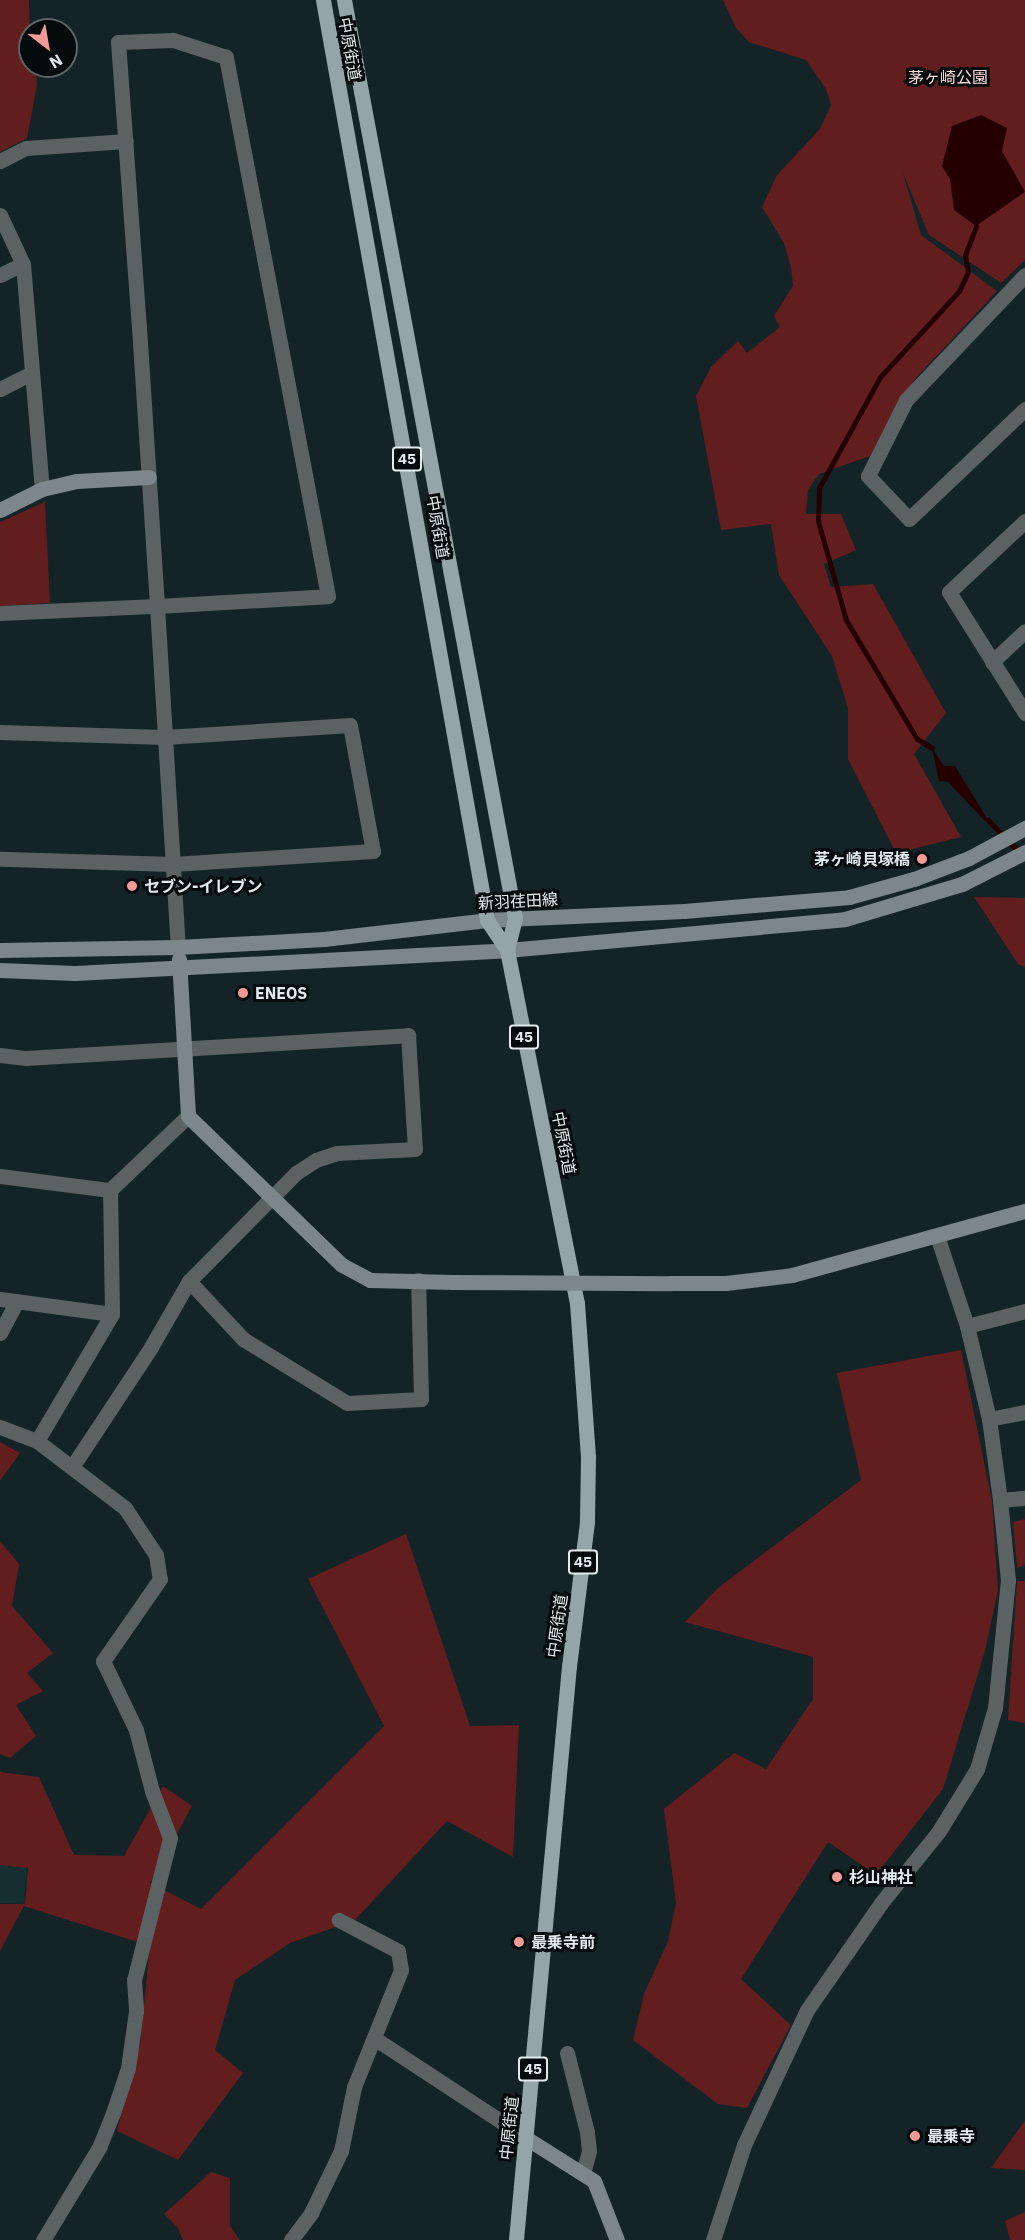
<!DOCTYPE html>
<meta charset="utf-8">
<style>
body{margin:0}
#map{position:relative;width:1025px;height:2240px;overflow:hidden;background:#142326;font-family:"IBM Plex Sans","Noto Sans JP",sans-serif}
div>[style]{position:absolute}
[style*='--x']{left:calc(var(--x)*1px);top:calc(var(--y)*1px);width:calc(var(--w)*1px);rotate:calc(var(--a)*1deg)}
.built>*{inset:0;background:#152e32}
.green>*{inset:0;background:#621d1f}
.water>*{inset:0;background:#240001}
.stream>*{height:5px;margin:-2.5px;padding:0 2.5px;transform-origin:2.5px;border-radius:2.5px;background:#240001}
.street>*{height:15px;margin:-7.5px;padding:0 7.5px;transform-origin:7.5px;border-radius:7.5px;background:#5a6263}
.secondary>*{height:15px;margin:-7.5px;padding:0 7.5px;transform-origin:7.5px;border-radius:7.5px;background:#7b878a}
.primary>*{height:15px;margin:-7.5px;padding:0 7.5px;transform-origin:7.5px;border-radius:7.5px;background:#94a4a7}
.secondary-bridge>*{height:15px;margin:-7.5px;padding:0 7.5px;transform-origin:7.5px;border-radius:7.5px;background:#7b878a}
.dots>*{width:16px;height:16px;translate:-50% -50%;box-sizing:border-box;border:3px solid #050b0c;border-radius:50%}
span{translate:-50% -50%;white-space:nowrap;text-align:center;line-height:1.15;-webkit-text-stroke:6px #050b0c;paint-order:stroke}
.shield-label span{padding:2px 4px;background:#050b0c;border:2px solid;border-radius:4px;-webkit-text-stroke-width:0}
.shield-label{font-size:15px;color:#e2ecee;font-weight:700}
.street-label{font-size:16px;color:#e2ecee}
.park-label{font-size:16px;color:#f6dbd9}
.poi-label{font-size:16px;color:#e2ecee;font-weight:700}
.right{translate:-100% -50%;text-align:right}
.left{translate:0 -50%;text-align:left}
.north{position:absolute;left:18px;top:18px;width:60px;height:60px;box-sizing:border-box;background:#050b0c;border:2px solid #5d6566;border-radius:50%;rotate:149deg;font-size:16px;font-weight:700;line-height:24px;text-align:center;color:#e2ecee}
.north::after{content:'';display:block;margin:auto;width:21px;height:27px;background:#f59b97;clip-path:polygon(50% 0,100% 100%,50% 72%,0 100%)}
</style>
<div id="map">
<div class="built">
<div style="clip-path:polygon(0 1763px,6px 1839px,27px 1869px,24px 1904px,0 1903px)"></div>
</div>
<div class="green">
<div style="clip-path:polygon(0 0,29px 0,30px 66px,35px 66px,37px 85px,27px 138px,0 152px)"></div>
<div style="clip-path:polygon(723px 0,1025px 0,1025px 260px,1001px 283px,929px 235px,903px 173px,921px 235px,997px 291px,915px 379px,870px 456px,819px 474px,808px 490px,806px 514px,841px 514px,856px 550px,824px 564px,831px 587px,873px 584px,946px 713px,914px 754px,961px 837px,896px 853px,848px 759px,848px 708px,832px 656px,779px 575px,771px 524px,721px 530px,696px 396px,711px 367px,738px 341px,747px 353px,780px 327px,774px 316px,793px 286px,791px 267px,784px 243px,762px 207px,777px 175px,820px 129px,831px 105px,826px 89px,806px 60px,749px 42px,736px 28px)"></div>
<div style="clip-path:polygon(45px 502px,50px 603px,0 606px,0 522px)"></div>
<div style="clip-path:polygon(974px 897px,1025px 898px,1025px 967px,1018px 964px)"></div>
<div style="clip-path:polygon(961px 1350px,992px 1501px,998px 1590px,985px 1651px,943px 1789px,876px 1875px,828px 1842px,741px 1979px,791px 2025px,747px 2108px,718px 2104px,633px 2040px,644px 1994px,668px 1941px,676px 1903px,664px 1809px,734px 1753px,766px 1769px,813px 1699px,813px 1657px,685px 1622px,718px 1588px,861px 1480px,837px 1373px)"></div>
<div style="clip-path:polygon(0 1442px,20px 1453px,0 1481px)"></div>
<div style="clip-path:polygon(1025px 1519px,1025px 1565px,1017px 1568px,1013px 1522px)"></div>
<div style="clip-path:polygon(406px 1534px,470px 1726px,519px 1725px,513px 1857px,447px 1821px,355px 1920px,290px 1943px,235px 1980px,215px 2050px,243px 2073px,178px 2160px,117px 2131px,140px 2044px,150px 1946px,24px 1906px,0 1951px,0 1904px,25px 1904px,28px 1868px,0 1865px,0 1772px,39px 1777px,74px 1855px,124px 1856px,163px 1786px,192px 1806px,150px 1883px,201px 1909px,384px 1726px,308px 1579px)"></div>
<div style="clip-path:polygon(0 1541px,19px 1564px,12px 1606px,53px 1653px,27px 1673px,43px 1691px,16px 1705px,36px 1736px,10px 1758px,0 1754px)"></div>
<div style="clip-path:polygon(1017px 1581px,1025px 1581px,1025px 1723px,1008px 1720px)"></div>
<div style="clip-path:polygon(1025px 2121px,1025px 2170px,991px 2168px,1023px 2123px)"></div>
<div style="clip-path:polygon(211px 2172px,230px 2178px,230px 2226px,240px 2240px,183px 2240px,178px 2228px,164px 2214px)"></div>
<div style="clip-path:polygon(1025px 2212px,1025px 2240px,1010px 2240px,1005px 2221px)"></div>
</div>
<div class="water">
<div style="clip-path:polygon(981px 115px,1007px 128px,1002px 151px,1025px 192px,976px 226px,954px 210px,950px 179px,942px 166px,952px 126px)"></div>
<div style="clip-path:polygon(932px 748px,944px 766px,955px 766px,988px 820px,985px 821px,948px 782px,939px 781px)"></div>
</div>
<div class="stream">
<div style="--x:932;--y:748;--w:17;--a:-149"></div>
<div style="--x:917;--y:739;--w:139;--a:-120.8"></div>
<div style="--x:846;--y:620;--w:103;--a:-105.8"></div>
<div style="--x:818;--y:521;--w:33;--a:-88"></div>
<div style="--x:819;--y:488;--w:127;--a:-61.2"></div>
<div style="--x:880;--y:377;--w:117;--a:-47.4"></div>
<div style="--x:959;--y:291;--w:21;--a:-65"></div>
<div style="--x:968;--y:272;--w:17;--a:-100"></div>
<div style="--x:965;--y:255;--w:31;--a:-69"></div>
<div style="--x:988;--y:820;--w:46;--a:45.9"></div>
</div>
<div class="street">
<div style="--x:0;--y:161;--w:29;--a:-27"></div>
<div style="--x:26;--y:148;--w:100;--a:-4"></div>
<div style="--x:0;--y:215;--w:54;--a:64.9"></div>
<div style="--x:23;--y:264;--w:226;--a:85.2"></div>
<div style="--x:0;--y:275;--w:25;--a:-26"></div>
<div style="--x:1025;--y:275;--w:173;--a:133.6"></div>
<div style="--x:906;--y:400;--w:85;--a:116.6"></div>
<div style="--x:868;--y:476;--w:59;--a:46.4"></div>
<div style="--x:909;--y:519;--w:160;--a:-43.5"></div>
<div style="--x:0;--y:389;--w:35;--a:-27"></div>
<div style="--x:1025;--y:521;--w:104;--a:136.9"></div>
<div style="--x:949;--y:592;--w:143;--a:57.9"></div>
<div style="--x:0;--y:613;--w:157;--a:-2.6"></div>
<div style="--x:157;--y:606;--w:171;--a:-3.3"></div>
<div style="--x:328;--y:596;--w:549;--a:-100.72"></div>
<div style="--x:226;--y:57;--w:56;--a:-162.2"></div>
<div style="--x:173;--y:40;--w:55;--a:177.9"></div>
<div style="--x:118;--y:42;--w:286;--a:85.8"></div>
<div style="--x:139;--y:327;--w:280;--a:86.3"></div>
<div style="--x:157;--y:606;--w:342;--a:86.5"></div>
<div style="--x:992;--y:662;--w:45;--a:-43.2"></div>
<div style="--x:0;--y:732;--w:165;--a:1.7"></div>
<div style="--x:165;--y:737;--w:185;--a:-3.7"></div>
<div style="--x:350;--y:725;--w:128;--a:79.7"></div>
<div style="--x:373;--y:851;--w:200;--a:176.3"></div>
<div style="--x:173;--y:864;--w:173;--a:-178.3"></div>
<div style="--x:0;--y:1055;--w:26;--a:7"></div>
<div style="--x:26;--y:1058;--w:383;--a:-3.4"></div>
<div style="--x:408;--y:1035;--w:114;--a:86.5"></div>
<div style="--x:415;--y:1149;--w:78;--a:177.1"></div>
<div style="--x:337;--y:1153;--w:22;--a:162"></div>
<div style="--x:316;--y:1160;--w:24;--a:147"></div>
<div style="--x:296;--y:1173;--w:152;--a:134.7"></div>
<div style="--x:0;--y:1176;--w:111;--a:7.3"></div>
<div style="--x:0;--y:1299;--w:113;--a:7.6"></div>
<div style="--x:967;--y:1326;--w:60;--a:-14.5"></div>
<div style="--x:0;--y:1333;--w:36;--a:-62"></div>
<div style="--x:989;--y:1419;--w:37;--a:-11"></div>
<div style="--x:0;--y:1427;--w:40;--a:21"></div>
<div style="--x:37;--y:1441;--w:111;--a:37.3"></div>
<div style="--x:125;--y:1508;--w:56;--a:56.6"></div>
<div style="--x:156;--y:1555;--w:24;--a:81"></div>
<div style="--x:160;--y:1579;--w:100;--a:124.8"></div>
<div style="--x:103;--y:1661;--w:76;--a:64.4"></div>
<div style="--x:136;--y:1730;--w:63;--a:75.3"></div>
<div style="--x:152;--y:1791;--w:50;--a:69"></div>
<div style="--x:170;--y:1838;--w:146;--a:104.2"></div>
<div style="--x:134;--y:1980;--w:31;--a:86"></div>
<div style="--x:136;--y:2011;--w:58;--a:98"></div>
<div style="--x:128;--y:2068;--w:47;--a:108.4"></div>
<div style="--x:113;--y:2113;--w:35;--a:112"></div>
<div style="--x:100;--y:2146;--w:110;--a:121.2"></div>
<div style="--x:37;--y:1441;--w:147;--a:-59.4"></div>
<div style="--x:112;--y:1314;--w:124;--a:-90.9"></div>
<div style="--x:110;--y:1190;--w:108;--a:-43.5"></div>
<div style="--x:72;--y:1467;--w:144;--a:-56.6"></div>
<div style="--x:151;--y:1347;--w:76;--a:-60.1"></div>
<div style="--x:189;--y:1281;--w:79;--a:47"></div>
<div style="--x:243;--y:1339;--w:122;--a:31.6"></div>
<div style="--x:347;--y:1403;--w:74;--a:-3.1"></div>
<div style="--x:421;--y:1399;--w:119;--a:-91.4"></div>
<div style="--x:1000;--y:1500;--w:25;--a:-5"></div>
<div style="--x:374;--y:2038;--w:182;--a:33.3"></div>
<div style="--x:567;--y:2053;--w:81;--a:75.8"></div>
<div style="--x:587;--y:2132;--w:19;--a:84"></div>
<div style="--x:589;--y:2151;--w:23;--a:105"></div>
<div style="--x:291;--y:2240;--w:34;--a:-53"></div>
<div style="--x:311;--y:2213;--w:69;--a:-64.2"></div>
<div style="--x:341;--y:2151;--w:65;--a:-78.5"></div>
<div style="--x:354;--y:2087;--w:126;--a:-68.1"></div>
<div style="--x:401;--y:1970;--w:19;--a:-99"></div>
<div style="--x:398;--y:1951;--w:67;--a:-152.3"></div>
<div style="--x:713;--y:2240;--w:100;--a:-71.9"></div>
<div style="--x:744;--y:2145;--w:149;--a:-65"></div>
<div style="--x:807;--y:2010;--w:130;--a:-55.3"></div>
<div style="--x:881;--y:1903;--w:92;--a:-51.1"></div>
<div style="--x:939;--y:1831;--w:73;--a:-58.5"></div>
<div style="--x:977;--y:1769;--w:64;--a:-73.6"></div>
<div style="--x:995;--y:1708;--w:129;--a:-84.2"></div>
<div style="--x:1008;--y:1580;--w:80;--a:-95.7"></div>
<div style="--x:1000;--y:1500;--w:82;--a:-97.7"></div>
<div style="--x:989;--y:1419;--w:96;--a:-103.3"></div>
<div style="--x:967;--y:1326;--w:95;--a:-108.4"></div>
</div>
<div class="secondary">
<div style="--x:0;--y:510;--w:47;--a:-26.6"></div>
<div style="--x:42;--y:489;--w:36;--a:-13"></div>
<div style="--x:77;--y:481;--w:72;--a:-3.2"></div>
<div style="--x:0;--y:950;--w:178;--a:-1"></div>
<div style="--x:178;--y:947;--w:146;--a:-3.1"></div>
<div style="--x:324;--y:939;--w:164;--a:-6.6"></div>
<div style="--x:487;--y:920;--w:197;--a:-2.6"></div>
<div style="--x:684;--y:911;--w:166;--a:-4.8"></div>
<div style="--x:849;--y:897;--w:67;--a:-15.5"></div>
<div style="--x:914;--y:879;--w:59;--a:-20.9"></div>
<div style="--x:969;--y:858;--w:64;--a:-28.2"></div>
<div style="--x:179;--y:959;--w:157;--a:86.7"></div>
<div style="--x:188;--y:1116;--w:214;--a:44.1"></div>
<div style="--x:342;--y:1265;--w:32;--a:28"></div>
<div style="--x:370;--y:1280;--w:83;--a:1.4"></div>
<div style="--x:0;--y:970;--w:75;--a:2.3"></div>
<div style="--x:75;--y:973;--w:433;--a:-3"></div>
<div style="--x:507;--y:950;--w:339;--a:-5.2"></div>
<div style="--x:845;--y:919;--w:122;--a:-16.7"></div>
<div style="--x:962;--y:884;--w:71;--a:-26.9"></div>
<div style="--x:671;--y:1283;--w:55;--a:0"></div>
<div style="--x:726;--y:1283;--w:66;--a:-6.9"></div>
<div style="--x:792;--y:1275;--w:242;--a:-15.4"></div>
<div style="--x:526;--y:2138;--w:80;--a:32.3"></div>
<div style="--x:594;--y:2181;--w:63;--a:68.7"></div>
</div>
<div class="primary">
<div style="--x:323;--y:0;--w:935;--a:79.89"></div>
<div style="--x:487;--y:920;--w:36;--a:56"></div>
<div style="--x:507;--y:950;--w:360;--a:78.8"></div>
<div style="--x:577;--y:1303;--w:154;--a:85.9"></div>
<div style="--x:588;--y:1457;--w:65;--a:90.9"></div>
<div style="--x:587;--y:1522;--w:145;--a:97.1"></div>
<div style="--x:569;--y:1666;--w:576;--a:95.28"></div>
<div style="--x:344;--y:0;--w:934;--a:79.45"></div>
<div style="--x:515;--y:918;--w:33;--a:104"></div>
</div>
<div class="secondary-bridge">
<div style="--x:453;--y:1282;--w:218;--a:0.3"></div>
</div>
<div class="dots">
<div style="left:922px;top:859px;background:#f59b97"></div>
<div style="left:132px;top:886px;background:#f59b97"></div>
<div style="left:243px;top:993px;background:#f59b97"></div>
<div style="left:837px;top:1877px;background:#f59b97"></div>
<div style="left:519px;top:1942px;background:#f59b97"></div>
<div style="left:915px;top:2136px;background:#f59b97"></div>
</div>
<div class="shield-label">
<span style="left:407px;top:459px">45</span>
<span style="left:524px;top:1037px">45</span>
<span style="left:583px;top:1562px">45</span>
<span style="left:533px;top:2069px">45</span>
</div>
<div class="street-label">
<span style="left:350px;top:49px;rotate:80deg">中原街道</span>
<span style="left:438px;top:527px;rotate:80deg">中原街道</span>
<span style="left:518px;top:901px;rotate:-3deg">新羽荏田線</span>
<span style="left:564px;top:1143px;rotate:79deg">中原街道</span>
<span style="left:557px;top:1626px;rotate:-82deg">中原街道</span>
<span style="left:509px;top:2128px;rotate:-84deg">中原街道</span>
</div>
<div class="park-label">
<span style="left:948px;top:77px">茅ヶ崎公園</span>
</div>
<div class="poi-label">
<span class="right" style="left:910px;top:859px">茅ヶ崎貝塚橋</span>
<span class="left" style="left:144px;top:886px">セブン-イレブン</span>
<span class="left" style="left:255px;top:993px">ENEOS</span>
<span class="left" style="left:849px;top:1877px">杉山神社</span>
<span class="left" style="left:531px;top:1942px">最乗寺前</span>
<span class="left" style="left:927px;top:2136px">最乗寺</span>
</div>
<div class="north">N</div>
</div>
